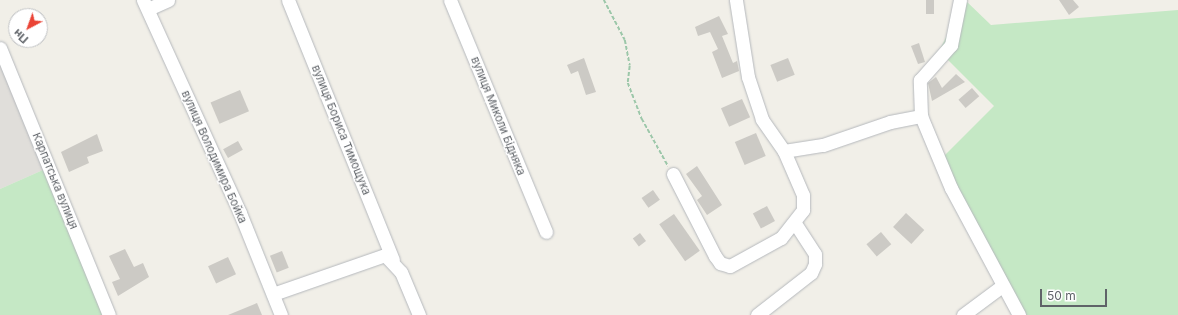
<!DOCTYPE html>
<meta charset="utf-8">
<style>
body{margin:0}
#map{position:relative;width:1178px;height:315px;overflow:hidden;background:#f1efe8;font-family:Inter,sans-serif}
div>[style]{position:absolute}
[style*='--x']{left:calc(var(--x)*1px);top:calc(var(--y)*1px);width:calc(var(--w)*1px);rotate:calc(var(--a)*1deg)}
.industrial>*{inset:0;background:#e0deda}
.green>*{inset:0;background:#c5e8c5}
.building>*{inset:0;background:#cccac5;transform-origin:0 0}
.path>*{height:1.5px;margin-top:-0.75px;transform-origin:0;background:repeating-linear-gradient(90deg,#9cc7a9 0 4px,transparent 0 6px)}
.roads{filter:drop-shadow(0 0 1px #b5b8bc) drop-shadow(0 0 1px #b5b8bc)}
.minor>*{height:13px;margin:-6.5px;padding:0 6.5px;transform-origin:6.5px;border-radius:6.5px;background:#fff}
span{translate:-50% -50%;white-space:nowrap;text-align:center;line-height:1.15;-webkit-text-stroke:3px #fff;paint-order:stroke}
.street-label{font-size:11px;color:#5f6368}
.north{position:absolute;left:8px;top:8px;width:40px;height:40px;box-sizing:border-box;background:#fff;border:1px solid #bfc1c3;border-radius:50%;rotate:221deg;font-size:11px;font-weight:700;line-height:16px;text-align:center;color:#5f6368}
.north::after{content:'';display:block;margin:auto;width:14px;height:18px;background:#ea4335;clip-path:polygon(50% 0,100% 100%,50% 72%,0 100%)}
.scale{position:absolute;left:1040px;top:289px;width:67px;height:18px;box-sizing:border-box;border:2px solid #5f6368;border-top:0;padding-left:5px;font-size:12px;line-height:14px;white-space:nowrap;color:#5f6368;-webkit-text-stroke:3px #fff;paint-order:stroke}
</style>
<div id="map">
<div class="industrial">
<div style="clip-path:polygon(0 59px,52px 166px,0 189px)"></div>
</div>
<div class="green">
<div style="clip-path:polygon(965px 0,991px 25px,1178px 10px,1178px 315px,1018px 315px,938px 162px,994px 106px,939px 51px)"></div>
<div style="clip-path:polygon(52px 166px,112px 315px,0 315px,0 189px)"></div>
</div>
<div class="building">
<div style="left:926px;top:0;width:8px;height:14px"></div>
<div style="clip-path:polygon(1059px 0,1073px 0,1079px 7px,1069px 15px)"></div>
<div style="clip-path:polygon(719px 16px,728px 34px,722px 36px,733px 63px,737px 61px,739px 71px,722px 78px,712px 52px,718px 49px,710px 32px,698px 36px,695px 27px)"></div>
<div style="clip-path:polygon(919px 43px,925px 62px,918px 64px,911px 46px)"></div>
<div style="clip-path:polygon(584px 58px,596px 92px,586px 95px,578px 71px,571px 74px,567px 65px)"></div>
<div style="left:788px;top:58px;width:18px;height:19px;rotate:68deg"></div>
<div style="clip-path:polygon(956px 74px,965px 82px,932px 101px,928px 83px,936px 77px,942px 88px)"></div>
<div style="left:972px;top:88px;width:11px;height:18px;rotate:49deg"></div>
<div style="left:240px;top:90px;width:23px;height:32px;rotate:67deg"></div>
<div style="left:742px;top:99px;width:20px;height:23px;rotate:66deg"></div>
<div style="left:756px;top:133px;width:25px;height:23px;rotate:67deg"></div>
<div style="clip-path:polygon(97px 134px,103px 151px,87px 157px,89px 163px,69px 172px,61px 152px)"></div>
<div style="left:238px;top:141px;width:10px;height:17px;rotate:61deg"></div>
<div style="clip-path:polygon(697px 166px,722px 205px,707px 215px,697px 200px,702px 196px,686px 174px)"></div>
<div style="left:653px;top:190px;width:12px;height:14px;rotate:55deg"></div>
<div style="left:767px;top:206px;width:17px;height:16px;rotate:62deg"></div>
<div style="left:906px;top:213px;width:25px;height:19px;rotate:43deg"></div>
<div style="left:674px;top:214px;width:45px;height:18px;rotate:55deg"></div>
<div style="left:881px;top:232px;width:16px;height:19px;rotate:50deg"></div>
<div style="left:640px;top:233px;width:10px;height:9px;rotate:53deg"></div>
<div style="clip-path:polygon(125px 249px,134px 267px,143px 263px,149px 277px,118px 296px,112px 282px,120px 279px,109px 256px)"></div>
<div style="left:282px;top:251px;width:18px;height:13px;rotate:68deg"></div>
<div style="left:228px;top:257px;width:19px;height:22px;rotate:65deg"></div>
<div style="clip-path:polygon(257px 303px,262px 315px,228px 315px)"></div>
</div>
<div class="path">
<div style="--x:604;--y:0;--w:45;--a:62.3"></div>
<div style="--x:625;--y:40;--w:26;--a:79"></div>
<div style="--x:630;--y:66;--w:17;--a:97"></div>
<div style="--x:628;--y:83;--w:39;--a:69"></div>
<div style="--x:642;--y:119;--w:54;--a:61"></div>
</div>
<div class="roads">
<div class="minor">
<div style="--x:143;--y:0;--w:234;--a:65.5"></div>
<div style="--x:240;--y:213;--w:110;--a:68.1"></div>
<div style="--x:288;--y:0;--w:280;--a:68"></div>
<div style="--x:450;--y:0;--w:251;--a:67.5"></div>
<div style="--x:148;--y:9;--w:22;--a:-24"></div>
<div style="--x:0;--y:48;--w:288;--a:67.8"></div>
<div style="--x:921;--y:116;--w:78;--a:67.4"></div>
<div style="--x:951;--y:188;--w:144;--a:61.8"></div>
<div style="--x:921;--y:116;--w:36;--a:-92"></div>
<div style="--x:920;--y:80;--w:47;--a:-48.5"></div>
<div style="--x:951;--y:45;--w:46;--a:-78.7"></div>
<div style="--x:784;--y:151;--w:39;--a:-9"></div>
<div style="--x:823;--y:145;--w:71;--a:-18.9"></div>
<div style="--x:890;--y:122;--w:32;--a:-11"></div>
<div style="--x:673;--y:174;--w:92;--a:62.9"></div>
<div style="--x:715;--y:256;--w:9;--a:54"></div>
<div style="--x:720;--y:263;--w:10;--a:17"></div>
<div style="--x:730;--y:266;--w:58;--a:-28.8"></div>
<div style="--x:781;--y:238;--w:36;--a:-52"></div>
<div style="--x:803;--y:210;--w:15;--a:-90"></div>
<div style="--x:803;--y:195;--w:48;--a:-113.4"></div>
<div style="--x:784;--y:151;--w:39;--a:-125"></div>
<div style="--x:762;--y:119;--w:44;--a:-108.4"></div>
<div style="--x:748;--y:77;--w:78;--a:-98.9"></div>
<div style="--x:273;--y:294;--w:119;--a:-19.2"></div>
<div style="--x:385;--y:255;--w:23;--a:47"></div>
<div style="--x:401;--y:272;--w:47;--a:67.3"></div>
<div style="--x:757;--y:315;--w:68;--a:-37.9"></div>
<div style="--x:811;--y:273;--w:10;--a:-66"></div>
<div style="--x:815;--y:264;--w:10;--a:-90"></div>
<div style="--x:815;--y:254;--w:37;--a:-123"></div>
<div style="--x:963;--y:315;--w:49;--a:-36.6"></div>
</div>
</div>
<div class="street-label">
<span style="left:498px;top:116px;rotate:68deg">вулиця Миколи Бідняка</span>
<span style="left:341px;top:130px;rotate:68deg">вулиця Бориса Тимощука</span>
<span style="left:214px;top:157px;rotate:66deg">вулиця Володимира Бойка</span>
<span style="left:55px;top:181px;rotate:68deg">Карпатська вулиця</span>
</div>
<div class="north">Пн</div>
<div class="scale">50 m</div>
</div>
